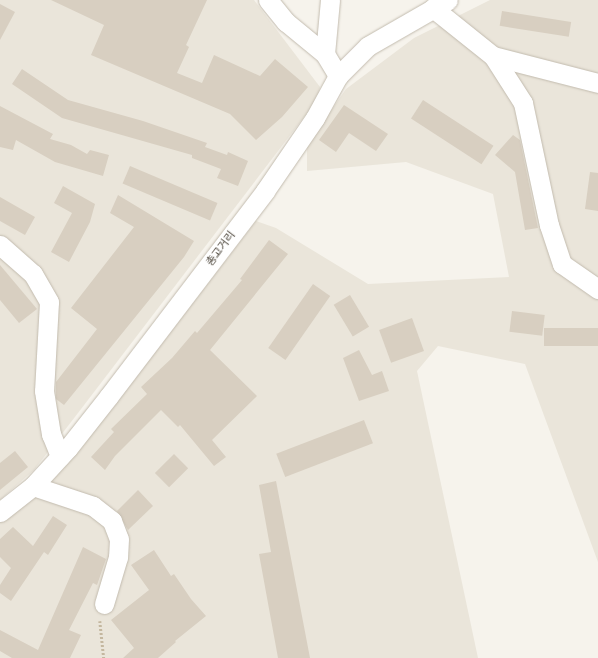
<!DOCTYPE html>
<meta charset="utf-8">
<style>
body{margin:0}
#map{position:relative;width:598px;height:658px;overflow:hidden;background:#f6f3ec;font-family:"Nunito Sans","Noto Sans KR",sans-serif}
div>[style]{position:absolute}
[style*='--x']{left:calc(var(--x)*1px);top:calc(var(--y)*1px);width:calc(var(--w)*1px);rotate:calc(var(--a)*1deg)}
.residential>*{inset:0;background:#eae5da}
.building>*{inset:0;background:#d8cfc1;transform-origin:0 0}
.path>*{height:2.5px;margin-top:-1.25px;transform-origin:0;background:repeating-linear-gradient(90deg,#c4b79f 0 2px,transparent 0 4px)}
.roads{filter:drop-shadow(0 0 1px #c2bbae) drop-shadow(0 0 1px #c2bbae)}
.minor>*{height:19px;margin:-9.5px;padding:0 9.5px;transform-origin:9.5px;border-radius:9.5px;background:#fff}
span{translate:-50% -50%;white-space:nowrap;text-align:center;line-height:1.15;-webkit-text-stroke:4px #fff;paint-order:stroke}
.street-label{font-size:11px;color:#4b4439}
</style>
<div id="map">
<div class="residential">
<div style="clip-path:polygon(0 0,254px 0,320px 87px,317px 100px,78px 413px,34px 470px,0 500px)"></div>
<div style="clip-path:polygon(490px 0,598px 0,598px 562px,525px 364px,438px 346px,417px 371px,478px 658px,0 658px,0 522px,62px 467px,120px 398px,256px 221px,276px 228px,368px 284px,509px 277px,493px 194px,406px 162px,307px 171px,307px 145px,346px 89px,414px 38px)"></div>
</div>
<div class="building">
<div style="clip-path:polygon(51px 0,207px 0,186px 45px,189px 47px,177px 73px,202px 83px,214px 55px,260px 76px,275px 59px,308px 87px,282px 117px,256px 140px,230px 114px,91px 55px,104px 25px)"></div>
<div style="clip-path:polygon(0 4px,15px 12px,0 40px)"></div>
<div style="left:502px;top:11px;width:70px;height:15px;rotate:9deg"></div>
<div style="clip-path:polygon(22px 69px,68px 100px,143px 121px,207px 143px,205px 147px,227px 155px,228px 152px,248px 161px,238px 186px,217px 178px,221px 169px,192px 158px,192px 155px,62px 118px,12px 84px)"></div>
<div style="left:423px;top:100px;width:84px;height:22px;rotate:33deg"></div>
<div style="clip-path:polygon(344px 105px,388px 134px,376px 151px,349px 133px,336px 152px,319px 140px)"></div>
<div style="clip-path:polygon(0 106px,53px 134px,50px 139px,71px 145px,87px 154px,90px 150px,109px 155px,103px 176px,55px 162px,16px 140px,13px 150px,0 147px)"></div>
<div style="clip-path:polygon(513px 135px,520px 140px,538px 228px,525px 230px,515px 172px,495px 155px)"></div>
<div style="left:130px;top:166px;width:95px;height:19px;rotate:23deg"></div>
<div style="clip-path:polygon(590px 172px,598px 173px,598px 211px,585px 209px)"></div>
<div style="clip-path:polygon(63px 186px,95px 204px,90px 222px,69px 262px,51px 252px,72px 213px,54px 203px)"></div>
<div style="clip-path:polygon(118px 195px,194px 241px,184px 257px,64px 405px,56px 399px,56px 382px,97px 329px,71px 308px,134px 227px,110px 213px)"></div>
<div style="clip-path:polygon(0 197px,35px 217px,25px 235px,0 221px)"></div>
<div style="clip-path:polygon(269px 240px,288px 254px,210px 350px,257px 396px,212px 440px,226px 457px,214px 466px,180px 425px,178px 427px,161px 410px,115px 456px,105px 470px,91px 457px,114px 432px,111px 429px,147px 394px,141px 387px,172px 358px,195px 331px,197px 333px,242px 280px,240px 279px)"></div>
<div style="clip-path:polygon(0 265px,37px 309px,19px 323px,0 300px)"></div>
<div style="left:313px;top:284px;width:21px;height:78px;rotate:35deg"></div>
<div style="left:350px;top:295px;width:37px;height:19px;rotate:59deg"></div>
<div style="left:512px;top:311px;width:33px;height:21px;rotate:7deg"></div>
<div style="left:412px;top:318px;width:35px;height:35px;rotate:70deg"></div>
<div style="left:598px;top:328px;width:18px;height:54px;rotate:90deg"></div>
<div style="clip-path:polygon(359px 350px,372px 375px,382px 371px,389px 391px,359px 401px,343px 358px)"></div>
<div style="left:364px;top:420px;width:25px;height:94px;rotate:69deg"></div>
<div style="clip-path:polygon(15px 451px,28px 467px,0 490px,0 463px)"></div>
<div style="left:174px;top:454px;width:20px;height:27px;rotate:45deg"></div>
<div style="clip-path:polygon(276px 481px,289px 548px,310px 658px,278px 658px,259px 554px,271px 552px,259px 485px)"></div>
<div style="clip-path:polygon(138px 490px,153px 506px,128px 530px,117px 511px)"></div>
<div style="clip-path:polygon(53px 516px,67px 525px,48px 555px,44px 552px,11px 601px,0 593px,0 585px,11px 568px,0 557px,0 539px,13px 527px,33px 546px)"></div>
<div style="clip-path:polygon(83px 547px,106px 559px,97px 585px,93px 583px,69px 630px,81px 635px,70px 658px,12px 658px,0 651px,0 630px,38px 650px)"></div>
<div style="clip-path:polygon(154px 550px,171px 576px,174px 574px,191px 599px,206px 616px,175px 641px,176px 642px,158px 658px,123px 658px,134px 648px,111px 620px,149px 590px,131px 565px)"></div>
</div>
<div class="path">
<div style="--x:100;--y:621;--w:37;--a:84"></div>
</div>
<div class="roads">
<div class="minor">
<div style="--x:268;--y:0;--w:28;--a:51"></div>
<div style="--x:286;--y:22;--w:50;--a:39.4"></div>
<div style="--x:330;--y:0;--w:54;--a:95.3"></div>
<div style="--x:325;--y:54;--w:26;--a:59"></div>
<div style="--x:433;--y:8;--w:77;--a:38.7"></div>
<div style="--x:493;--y:56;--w:108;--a:14.4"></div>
<div style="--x:493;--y:56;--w:56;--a:57.4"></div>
<div style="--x:523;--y:103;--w:125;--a:78"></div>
<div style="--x:549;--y:225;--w:41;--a:71.6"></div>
<div style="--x:562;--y:264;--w:44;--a:34.8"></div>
<div style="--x:0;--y:245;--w:44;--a:41.3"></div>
<div style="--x:33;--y:274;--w:32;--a:60"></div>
<div style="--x:49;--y:302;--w:89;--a:93.2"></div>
<div style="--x:44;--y:391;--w:44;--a:80.8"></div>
<div style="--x:51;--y:434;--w:24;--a:68"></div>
<div style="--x:33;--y:486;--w:63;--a:18.4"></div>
<div style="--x:93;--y:506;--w:24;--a:38"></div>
<div style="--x:112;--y:521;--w:19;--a:69"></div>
<div style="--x:119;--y:539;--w:18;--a:93"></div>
<div style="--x:118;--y:557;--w:49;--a:106.6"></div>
<div style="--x:0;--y:512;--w:42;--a:-38.2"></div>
<div style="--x:33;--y:486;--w:52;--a:-47.4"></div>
<div style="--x:68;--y:448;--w:66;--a:-51.7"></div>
<div style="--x:109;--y:396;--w:258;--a:-52.7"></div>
<div style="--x:265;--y:191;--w:88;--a:-55.6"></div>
<div style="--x:315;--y:118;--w:48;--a:-61.3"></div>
<div style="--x:338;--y:76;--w:42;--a:-45"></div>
<div style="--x:368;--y:46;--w:92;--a:-29.9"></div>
</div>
</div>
<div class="street-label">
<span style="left:221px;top:249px;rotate:-53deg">총고거리</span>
</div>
</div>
